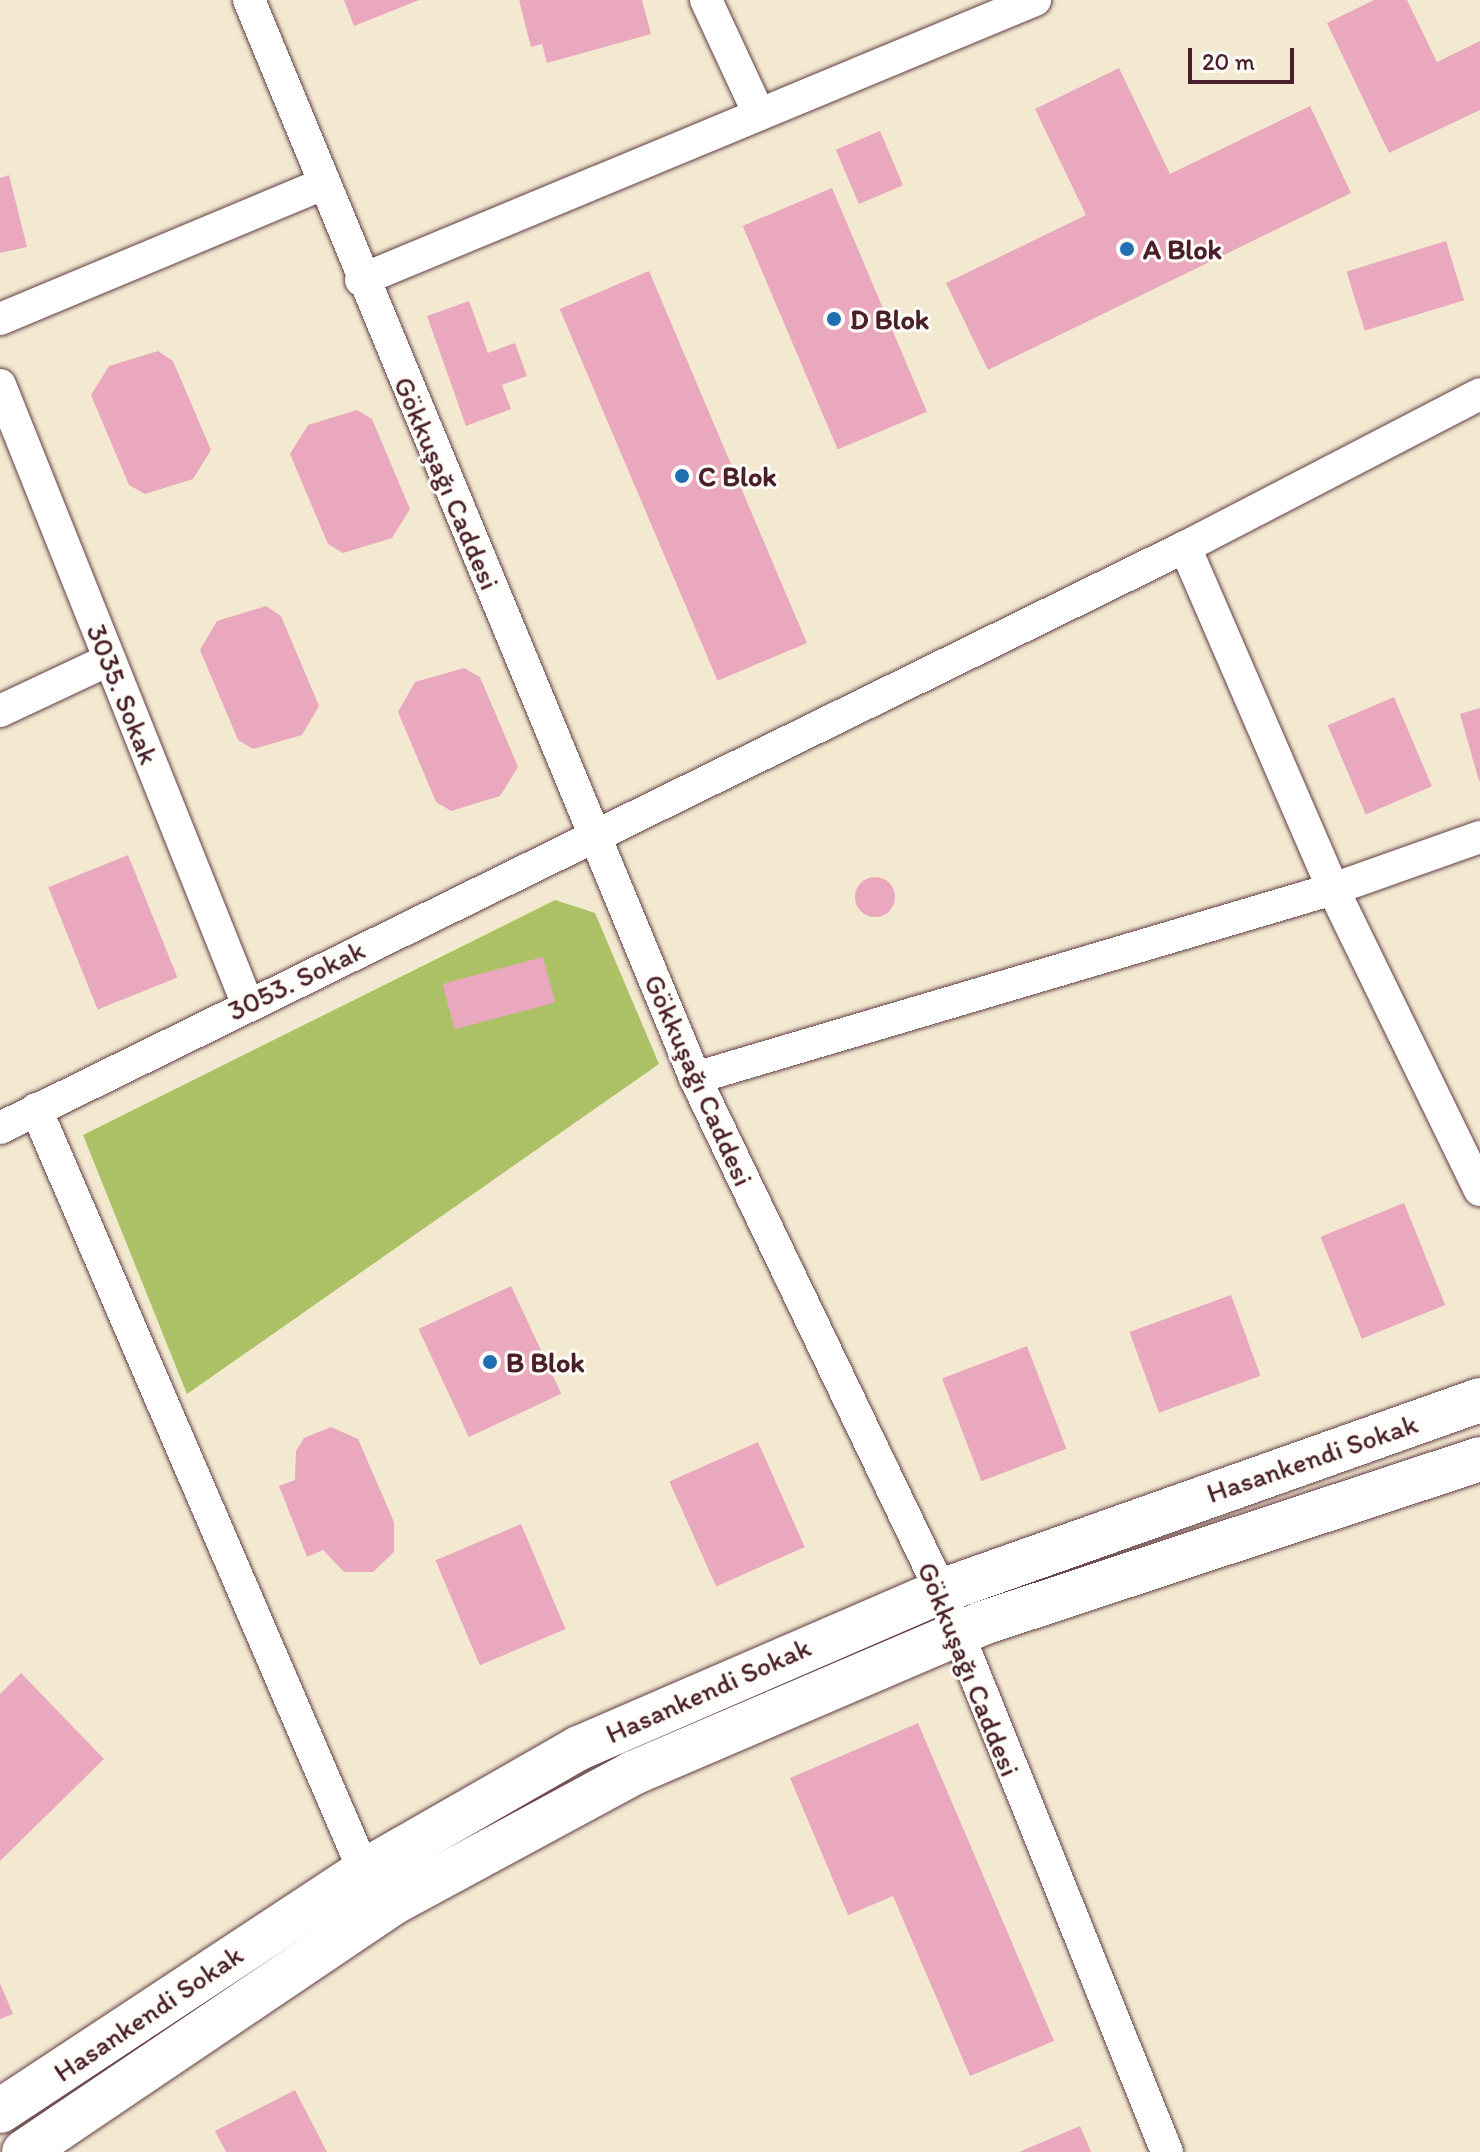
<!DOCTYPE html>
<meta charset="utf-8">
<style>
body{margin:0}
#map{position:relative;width:1480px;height:2152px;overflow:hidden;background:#f3e9d1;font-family:Itim,sans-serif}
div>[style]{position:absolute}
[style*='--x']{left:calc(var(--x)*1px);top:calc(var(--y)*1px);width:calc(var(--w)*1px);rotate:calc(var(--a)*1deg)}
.green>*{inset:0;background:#acc165}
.building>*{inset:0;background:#eaa8be;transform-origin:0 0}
.round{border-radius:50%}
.roads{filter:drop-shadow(0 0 2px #633d44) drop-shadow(0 0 2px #633d44)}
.minor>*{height:32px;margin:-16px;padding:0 16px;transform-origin:16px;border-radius:16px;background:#fff}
.secondary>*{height:44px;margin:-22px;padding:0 22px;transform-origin:22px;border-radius:22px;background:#fff}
.dots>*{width:22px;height:22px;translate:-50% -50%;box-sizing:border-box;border:4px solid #fdfcf7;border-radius:50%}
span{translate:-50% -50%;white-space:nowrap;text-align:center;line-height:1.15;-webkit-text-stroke:6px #fdfcf7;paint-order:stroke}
.poi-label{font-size:28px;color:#4a1f2b;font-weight:700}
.left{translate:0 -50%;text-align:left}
.street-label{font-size:28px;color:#4a1f2b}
.scale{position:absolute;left:1188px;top:48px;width:106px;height:36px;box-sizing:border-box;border:4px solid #4a1f2b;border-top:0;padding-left:10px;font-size:24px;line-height:28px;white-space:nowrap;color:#4a1f2b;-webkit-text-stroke:6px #fdfcf7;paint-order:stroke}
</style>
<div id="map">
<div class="green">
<div style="clip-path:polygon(555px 900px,595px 913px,659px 1064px,187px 1394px,83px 1135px)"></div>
</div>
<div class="building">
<div style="clip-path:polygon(344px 0,419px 0,354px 26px)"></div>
<div style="clip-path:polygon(519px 0,642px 0,651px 34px,547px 63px,542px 44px,531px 47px)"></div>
<div style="clip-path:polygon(1374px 0,1407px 0,1437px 62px,1480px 41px,1480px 110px,1389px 153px,1327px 23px)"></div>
<div style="clip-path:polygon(1119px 68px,1170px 174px,1310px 106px,1351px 193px,988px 370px,946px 283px,1086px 215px,1035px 109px)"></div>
<div style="left:880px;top:131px;width:59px;height:48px;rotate:67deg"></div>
<div style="clip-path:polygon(9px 175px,27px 247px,0 253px,0 178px)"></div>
<div style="left:832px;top:188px;width:243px;height:97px;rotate:67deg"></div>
<div style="left:1446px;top:241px;width:62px;height:104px;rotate:73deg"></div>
<div style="left:649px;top:271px;width:404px;height:97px;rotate:67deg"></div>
<div style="clip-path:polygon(469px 301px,488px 353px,515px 343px,527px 376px,502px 385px,511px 409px,466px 426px,427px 316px)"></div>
<div style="clip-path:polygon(158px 351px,173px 361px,211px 450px,193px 479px,145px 494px,129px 485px,91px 395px,109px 366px)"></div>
<div style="clip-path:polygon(357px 410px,372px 419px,410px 509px,392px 538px,343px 553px,328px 544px,290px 454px,308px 425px)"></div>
<div style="clip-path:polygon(266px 606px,281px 616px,319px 706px,302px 735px,253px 749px,238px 740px,200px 650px,217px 621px)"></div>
<div style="clip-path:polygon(464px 668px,480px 677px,518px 767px,500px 796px,451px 811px,436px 802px,398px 712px,415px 682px)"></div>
<div style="left:1394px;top:697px;width:97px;height:72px;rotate:67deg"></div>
<div style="clip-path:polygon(1480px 708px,1480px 781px,1479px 781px,1460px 714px)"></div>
<div style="left:128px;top:855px;width:132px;height:86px;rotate:68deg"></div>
<div class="round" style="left:855px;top:877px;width:40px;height:40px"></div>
<div style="left:543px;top:957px;width:47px;height:104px;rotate:75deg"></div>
<div style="left:1404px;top:1203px;width:110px;height:90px;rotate:68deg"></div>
<div style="left:511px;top:1286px;width:119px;height:102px;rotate:65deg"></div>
<div style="left:1231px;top:1295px;width:86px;height:108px;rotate:70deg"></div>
<div style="left:1027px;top:1346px;width:110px;height:91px;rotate:69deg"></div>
<div style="clip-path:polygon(331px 1427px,358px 1439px,394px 1522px,394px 1552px,373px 1572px,344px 1572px,323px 1550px,307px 1557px,279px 1486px,295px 1480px,296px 1451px,304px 1438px)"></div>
<div style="left:758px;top:1442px;width:115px;height:97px;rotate:66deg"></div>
<div style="left:521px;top:1524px;width:114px;height:93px;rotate:67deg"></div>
<div style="clip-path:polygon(21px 1673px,104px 1759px,0 1861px,0 1694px)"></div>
<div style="clip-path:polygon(918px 1723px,1054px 2041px,970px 2076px,893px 1896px,848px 1915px,790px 1778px)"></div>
<div style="clip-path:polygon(0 1983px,13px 2014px,0 2019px)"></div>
<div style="clip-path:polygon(295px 2090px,327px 2152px,226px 2152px,215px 2131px)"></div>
<div style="clip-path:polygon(1080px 2126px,1091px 2152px,1019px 2152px)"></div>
</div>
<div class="roads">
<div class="minor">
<div style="--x:249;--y:0;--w:1167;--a:67.52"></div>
<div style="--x:695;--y:1078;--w:569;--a:64.38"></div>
<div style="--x:941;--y:1591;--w:605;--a:68.06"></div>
<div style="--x:706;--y:0;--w:123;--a:65.1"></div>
<div style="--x:361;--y:280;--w:730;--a:-22.56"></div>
<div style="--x:0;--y:319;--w:349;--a:-22.7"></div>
<div style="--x:0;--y:385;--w:666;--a:68.21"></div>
<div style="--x:1185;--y:547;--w:373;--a:66.6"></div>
<div style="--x:1333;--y:889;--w:335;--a:64"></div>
<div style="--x:0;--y:711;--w:120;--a:-25.1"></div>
<div style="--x:695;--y:1078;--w:665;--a:-16.5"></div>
<div style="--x:1333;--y:889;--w:156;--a:-19.5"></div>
<div style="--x:36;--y:1109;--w:830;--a:66.71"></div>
<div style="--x:0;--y:1128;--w:1320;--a:-26.12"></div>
<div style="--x:1185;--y:547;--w:332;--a:-27.4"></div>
</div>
<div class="secondary">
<div style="--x:0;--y:2111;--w:436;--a:-33.4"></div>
<div style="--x:364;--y:1871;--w:248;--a:-29.8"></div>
<div style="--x:579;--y:1748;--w:395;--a:-23.4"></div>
<div style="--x:941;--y:1591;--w:572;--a:-19.51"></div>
<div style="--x:24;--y:2152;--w:445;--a:-34"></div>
<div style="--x:393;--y:1903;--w:273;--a:-28.4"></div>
<div style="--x:633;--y:1773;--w:381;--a:-23.2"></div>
<div style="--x:983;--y:1623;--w:523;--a:-18.26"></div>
</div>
</div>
<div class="dots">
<div style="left:1127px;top:249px;background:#1f6fb2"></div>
<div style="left:834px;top:319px;background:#1f6fb2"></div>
<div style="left:682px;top:476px;background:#1f6fb2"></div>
<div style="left:490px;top:1362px;background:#1f6fb2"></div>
</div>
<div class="poi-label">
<span class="left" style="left:1143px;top:249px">A Blok</span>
<span class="left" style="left:850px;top:319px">D Blok</span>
<span class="left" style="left:698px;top:476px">C Blok</span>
<span class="left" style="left:506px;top:1362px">B Blok</span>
</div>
<div class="street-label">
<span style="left:447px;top:483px;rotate:67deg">Gökkuşağı Caddesi</span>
<span style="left:123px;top:694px;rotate:68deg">3035. Sokak</span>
<span style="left:296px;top:980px;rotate:-26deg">3053. Sokak</span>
<span style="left:699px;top:1080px;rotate:66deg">Gökkuşağı Caddesi</span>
<span style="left:1312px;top:1458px;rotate:-19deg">Hasankendi Sokak</span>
<span style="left:969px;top:1669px;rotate:68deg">Gökkuşağı Caddesi</span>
<span style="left:708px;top:1690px;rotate:-24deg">Hasankendi Sokak</span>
<span style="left:148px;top:2013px;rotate:-34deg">Hasankendi Sokak</span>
</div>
<div class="scale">20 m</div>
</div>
